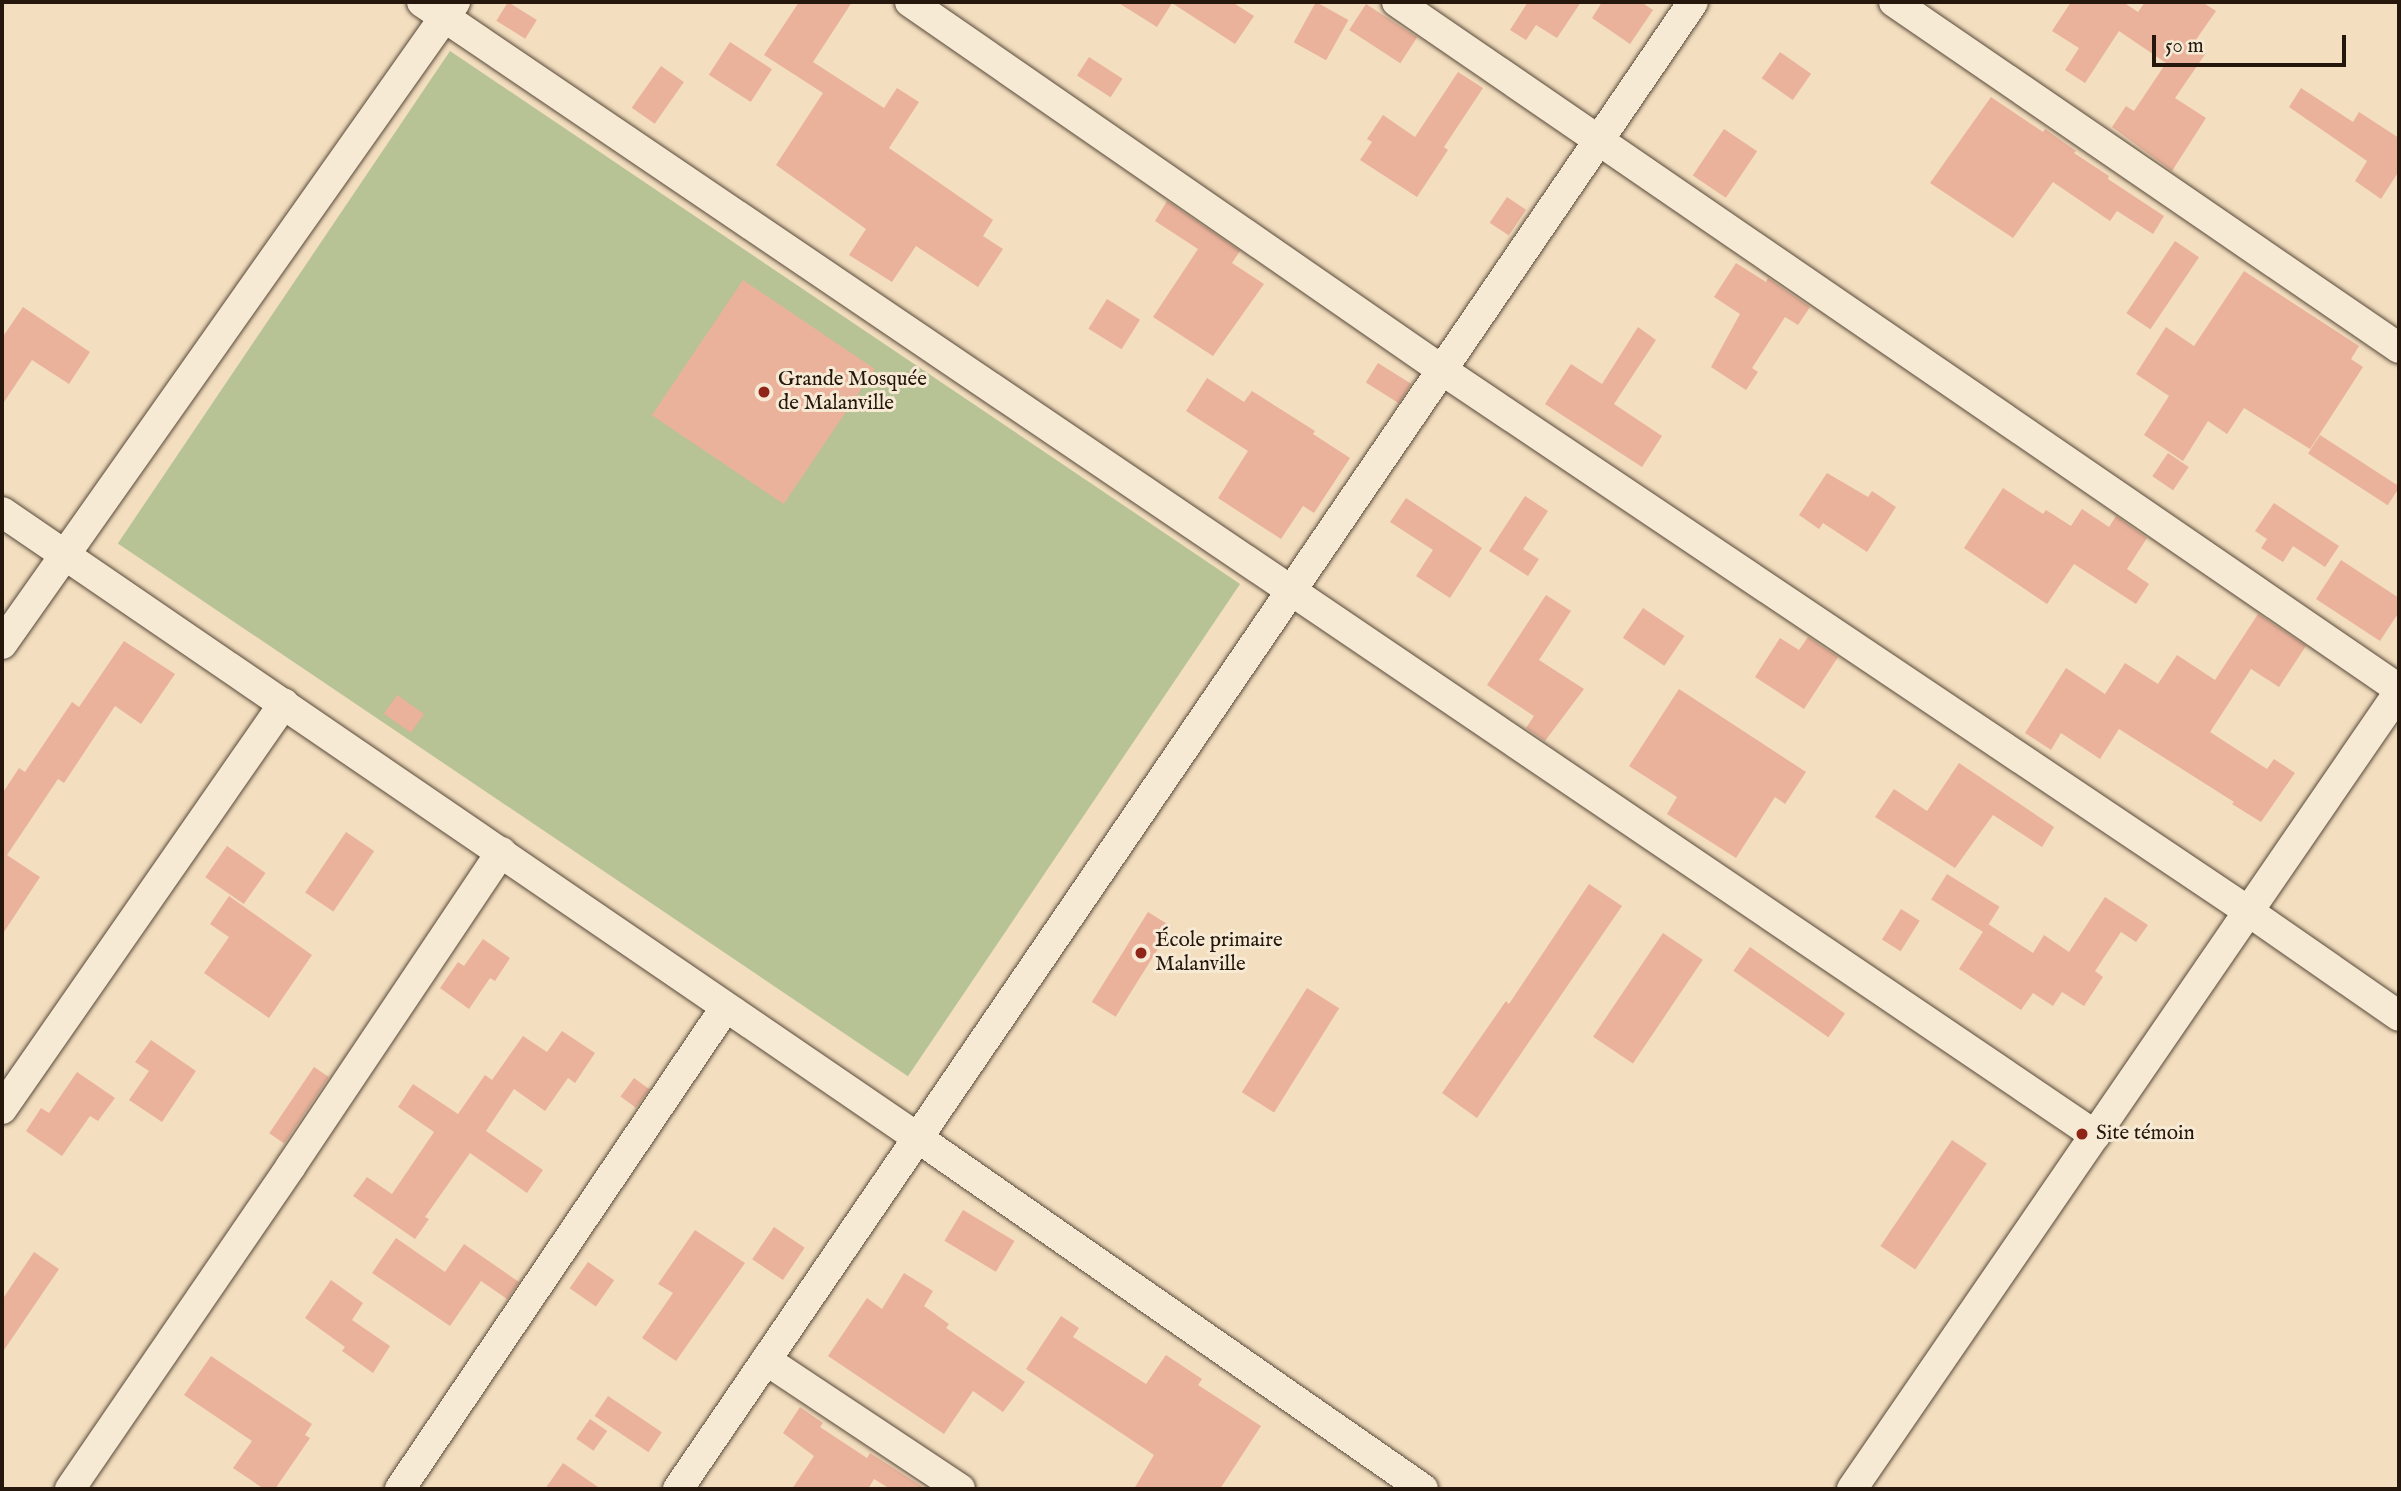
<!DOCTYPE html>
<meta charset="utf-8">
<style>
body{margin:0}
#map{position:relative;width:2401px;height:1491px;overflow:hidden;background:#f3debf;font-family:"IM FELL English",serif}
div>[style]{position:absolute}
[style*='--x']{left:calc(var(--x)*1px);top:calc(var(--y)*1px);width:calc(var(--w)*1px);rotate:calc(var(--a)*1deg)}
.green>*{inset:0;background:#b7c295;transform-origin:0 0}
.building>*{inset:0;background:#eab29b;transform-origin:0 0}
.roads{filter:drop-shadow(0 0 2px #584939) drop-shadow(0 0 2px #584939)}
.street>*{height:30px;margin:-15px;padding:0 15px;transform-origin:15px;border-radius:15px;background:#f7ead5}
.dots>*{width:19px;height:19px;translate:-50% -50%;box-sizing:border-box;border:4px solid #f7ead5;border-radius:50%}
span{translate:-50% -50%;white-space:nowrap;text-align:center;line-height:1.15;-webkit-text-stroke:6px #f7ead5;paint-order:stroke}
.poi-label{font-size:21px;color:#25170c}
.left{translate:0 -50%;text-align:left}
.frame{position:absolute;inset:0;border:4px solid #25170c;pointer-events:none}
.scale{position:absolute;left:2152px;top:35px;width:194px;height:32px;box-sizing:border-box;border:4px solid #25170c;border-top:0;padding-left:9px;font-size:21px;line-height:24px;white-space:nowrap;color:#25170c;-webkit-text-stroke:5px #f7ead5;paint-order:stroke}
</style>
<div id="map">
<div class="green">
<div style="left:450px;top:51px;width:953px;height:594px;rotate:34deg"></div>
</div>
<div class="building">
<div style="left:508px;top:2px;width:34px;height:22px;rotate:32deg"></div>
<div style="clip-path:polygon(799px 2px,852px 2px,813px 62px,884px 108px,897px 88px,919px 102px,889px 148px,993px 220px,983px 236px,1003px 249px,978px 287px,916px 246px,892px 282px,849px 255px,866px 229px,776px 165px,823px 93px,764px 55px)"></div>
<div style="clip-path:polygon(1117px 2px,1232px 2px,1254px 16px,1235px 44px,1172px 3px,1157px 27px)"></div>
<div style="left:1316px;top:2px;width:37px;height:46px;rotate:29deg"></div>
<div style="clip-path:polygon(1528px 2px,1581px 2px,1557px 38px,1536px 25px,1526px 40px,1510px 30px)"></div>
<div style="clip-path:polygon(1602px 2px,1641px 2px,1653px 10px,1630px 44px,1592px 18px)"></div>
<div style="clip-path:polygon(2071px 2px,2123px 2px,2138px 12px,2145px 2px,2202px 2px,2216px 11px,2193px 44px,2206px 53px,2175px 98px,2206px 118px,2172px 171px,2112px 127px,2126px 106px,2134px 111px,2166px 63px,2119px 31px,2085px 83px,2065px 70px,2079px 48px,2052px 31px)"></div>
<div style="left:1366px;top:4px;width:61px;height:31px;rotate:33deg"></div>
<div style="left:730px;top:42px;width:50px;height:39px;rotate:33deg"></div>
<div style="left:1780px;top:52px;width:38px;height:32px;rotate:35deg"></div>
<div style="left:1089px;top:57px;width:40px;height:22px;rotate:33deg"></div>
<div style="left:661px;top:66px;width:28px;height:51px;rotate:35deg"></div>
<div style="clip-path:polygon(1458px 72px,1483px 88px,1444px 147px,1448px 150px,1417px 197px,1360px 160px,1372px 142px,1367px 139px,1383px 115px,1415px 137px)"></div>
<div style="clip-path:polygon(2301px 88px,2353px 122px,2359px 112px,2399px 138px,2399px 171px,2381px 199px,2355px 181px,2367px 161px,2289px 107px)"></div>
<div style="clip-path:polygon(1991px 97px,2043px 132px,2045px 129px,2076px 151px,2074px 153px,2109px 176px,2108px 179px,2164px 216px,2153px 234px,2117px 211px,2110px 221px,2053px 182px,2013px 238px,1930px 183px)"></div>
<div style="left:1724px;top:129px;width:40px;height:56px;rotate:34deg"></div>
<div style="left:1507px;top:197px;width:23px;height:31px;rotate:34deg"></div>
<div style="clip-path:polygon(1167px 201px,1240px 251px,1232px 263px,1264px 284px,1213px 356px,1153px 317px,1198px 249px,1155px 221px)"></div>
<div style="left:2175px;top:241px;width:29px;height:87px;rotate:34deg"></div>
<div style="clip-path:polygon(1736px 263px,1766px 282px,1768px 278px,1810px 307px,1798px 325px,1785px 317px,1752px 368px,1758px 372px,1746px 390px,1711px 367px,1740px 314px,1714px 297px)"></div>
<div style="clip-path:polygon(2244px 271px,2359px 346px,2351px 359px,2363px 367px,2310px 449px,2244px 408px,2227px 434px,2208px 421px,2183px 461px,2144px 435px,2169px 396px,2136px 374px,2166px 327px,2194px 346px)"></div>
<div style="left:743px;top:280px;width:159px;height:163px;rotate:34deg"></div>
<div style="left:1107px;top:299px;width:39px;height:35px;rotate:32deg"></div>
<div style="clip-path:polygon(23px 307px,90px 352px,69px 384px,32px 360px,2px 405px,2px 338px)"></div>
<div style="clip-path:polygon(1638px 327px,1656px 340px,1614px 404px,1662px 436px,1642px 467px,1545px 404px,1571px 364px,1602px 384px)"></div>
<div style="left:1378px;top:363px;width:39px;height:23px;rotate:32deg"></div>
<div style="clip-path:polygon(1207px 378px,1244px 402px,1252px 391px,1315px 431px,1313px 434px,1350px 458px,1314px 513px,1303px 506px,1281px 539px,1218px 498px,1248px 451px,1186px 411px)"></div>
<div style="left:2320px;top:435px;width:95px;height:22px;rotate:33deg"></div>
<div style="left:2168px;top:453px;width:25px;height:28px;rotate:34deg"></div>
<div style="clip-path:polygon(1827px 473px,1868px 497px,1872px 491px,1896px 507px,1867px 552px,1823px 523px,1819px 529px,1799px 515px)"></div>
<div style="clip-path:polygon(2003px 488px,2043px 514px,2046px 510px,2071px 526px,2082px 509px,2109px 527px,2116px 516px,2147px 538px,2127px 569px,2149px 584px,2136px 604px,2074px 564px,2047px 604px,1964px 548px)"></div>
<div style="clip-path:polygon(1525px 496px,1548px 511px,1523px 549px,1539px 559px,1528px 576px,1489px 551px)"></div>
<div style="clip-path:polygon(1406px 498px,1482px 548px,1450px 598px,1416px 576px,1433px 550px,1390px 522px)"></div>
<div style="clip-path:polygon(2274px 503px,2339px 546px,2325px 567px,2293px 546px,2283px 562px,2261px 548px,2267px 539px,2255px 531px)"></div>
<div style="clip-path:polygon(2341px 560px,2399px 598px,2399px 612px,2380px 641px,2316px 599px)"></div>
<div style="clip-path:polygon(1546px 595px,1571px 611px,1539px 660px,1584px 689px,1545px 741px,1526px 728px,1534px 716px,1487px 685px)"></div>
<div style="left:1643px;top:608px;width:50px;height:36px;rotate:34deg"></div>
<div style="clip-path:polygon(2258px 614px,2306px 646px,2279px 687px,2251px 669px,2210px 732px,2267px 769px,2274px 759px,2295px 773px,2261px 822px,2232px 804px,2234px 802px,2119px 729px,2100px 759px,2061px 733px,2051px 750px,2025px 733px,2066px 668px,2105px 694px,2125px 663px,2158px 684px,2177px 655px,2215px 680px)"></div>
<div style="clip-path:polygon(1808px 637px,1838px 657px,1804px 709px,1755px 677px,1780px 638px,1799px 650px)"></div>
<div style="clip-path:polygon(124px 641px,175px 674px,141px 724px,115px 706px,64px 783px,58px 779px,7px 855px,40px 877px,2px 935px,2px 794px,19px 768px,25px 772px,72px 702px,79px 707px)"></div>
<div style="clip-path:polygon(1679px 689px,1806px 772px,1785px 804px,1775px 797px,1736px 858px,1667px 814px,1677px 797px,1629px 766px)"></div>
<div style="left:397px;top:695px;width:33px;height:23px;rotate:35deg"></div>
<div style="clip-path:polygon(1959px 763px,2054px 827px,2042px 847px,1993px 815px,1955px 868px,1875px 817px,1894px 789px,1927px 811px)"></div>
<div style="left:346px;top:832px;width:34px;height:73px;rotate:34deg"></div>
<div style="left:227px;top:846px;width:47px;height:38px;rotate:35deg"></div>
<div style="left:1947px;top:874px;width:62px;height:30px;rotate:32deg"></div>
<div style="clip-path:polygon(1589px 884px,1622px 906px,1477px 1118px,1442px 1093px,1506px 1001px,1509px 1004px)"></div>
<div style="clip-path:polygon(229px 896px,312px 955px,269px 1018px,204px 973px,229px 937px,210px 924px)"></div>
<div style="clip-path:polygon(2105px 897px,2148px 925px,2136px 942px,2121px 932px,2095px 971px,2103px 977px,2084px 1006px,2062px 992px,2053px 1006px,2033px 993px,2021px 1010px,1959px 969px,1988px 924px,2033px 953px,2044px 935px,2069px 952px)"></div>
<div style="left:1901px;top:909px;width:22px;height:36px;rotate:32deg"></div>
<div style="left:1148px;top:912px;width:28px;height:106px;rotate:32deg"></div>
<div style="left:1663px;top:933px;width:48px;height:125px;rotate:34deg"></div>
<div style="clip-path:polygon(483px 939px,510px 958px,495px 981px,490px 978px,469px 1009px,440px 988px,458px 962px,464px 966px)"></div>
<div style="left:1750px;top:947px;width:116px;height:29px;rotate:35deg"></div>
<div style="left:1307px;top:988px;width:38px;height:123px;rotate:32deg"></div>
<div style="clip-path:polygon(562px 1031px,595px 1053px,575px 1083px,568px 1078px,545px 1111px,514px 1089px,486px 1131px,543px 1170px,527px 1193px,470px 1153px,425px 1217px,429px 1219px,415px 1239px,353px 1196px,367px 1177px,392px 1194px,434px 1132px,398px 1107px,413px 1084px,458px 1114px,485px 1075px,492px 1080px,523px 1036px,547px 1052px)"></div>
<div style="clip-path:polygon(151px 1040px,196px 1071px,162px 1122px,129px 1100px,149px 1071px,135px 1062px)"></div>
<div style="left:314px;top:1067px;width:18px;height:80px;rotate:34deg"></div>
<div style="clip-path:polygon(77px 1072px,115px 1098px,98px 1121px,90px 1116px,62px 1156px,26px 1131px,41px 1108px,49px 1113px)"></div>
<div style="left:634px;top:1078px;width:19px;height:23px;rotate:36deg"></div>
<div style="left:1952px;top:1140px;width:42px;height:128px;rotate:34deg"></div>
<div style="left:963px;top:1210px;width:60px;height:36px;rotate:31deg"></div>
<div style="left:774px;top:1227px;width:37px;height:39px;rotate:34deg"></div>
<div style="clip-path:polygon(695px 1230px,745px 1263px,676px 1361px,642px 1338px,673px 1293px,658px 1284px)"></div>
<div style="clip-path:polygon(396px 1238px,445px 1272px,464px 1244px,519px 1282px,507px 1299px,481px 1281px,450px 1326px,372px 1273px)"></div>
<div style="clip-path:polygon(34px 1252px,59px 1269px,2px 1353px,2px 1300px)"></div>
<div style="left:588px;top:1262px;width:32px;height:32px;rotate:35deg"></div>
<div style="clip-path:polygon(904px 1273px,933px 1291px,924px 1306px,949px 1324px,946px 1328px,1025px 1382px,1003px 1412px,973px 1391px,944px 1434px,828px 1356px,867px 1298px,882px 1309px)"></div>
<div style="clip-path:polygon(331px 1280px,363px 1303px,352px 1320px,390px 1346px,373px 1373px,342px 1351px,345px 1347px,305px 1318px)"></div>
<div style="clip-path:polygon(1061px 1316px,1079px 1328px,1073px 1337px,1146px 1384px,1166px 1355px,1202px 1379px,1198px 1385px,1261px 1426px,1220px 1489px,1134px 1489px,1154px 1455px,1026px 1369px)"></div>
<div style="clip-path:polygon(211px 1356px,312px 1424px,305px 1435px,310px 1438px,275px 1489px,264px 1489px,233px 1468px,252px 1441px,184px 1395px)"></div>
<div style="left:608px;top:1396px;width:65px;height:24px;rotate:34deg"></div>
<div style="clip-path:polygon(800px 1407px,823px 1423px,820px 1427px,867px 1458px,870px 1453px,926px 1489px,890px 1489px,874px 1479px,868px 1489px,792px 1489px,814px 1456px,783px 1433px)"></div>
<div style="left:590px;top:1419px;width:21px;height:24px;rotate:35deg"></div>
<div style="clip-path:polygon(563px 1463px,601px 1489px,545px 1489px)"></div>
</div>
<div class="roads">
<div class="street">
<div style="--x:422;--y:2;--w:2021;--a:34.11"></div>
<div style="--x:910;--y:2;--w:647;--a:34.67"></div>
<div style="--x:1442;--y:370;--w:971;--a:33.87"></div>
<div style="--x:2248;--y:911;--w:184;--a:34.8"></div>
<div style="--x:1397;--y:2;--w:1215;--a:34.44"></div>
<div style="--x:1894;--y:2;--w:612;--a:34.42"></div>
<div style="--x:2;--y:512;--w:1109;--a:34.35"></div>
<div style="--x:918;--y:1138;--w:615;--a:34.8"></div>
<div style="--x:2;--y:644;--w:786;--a:-54.79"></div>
<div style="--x:2;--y:1109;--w:494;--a:-55.2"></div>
<div style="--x:766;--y:1360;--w:233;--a:33.6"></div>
<div style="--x:70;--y:1489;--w:391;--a:-55.6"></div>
<div style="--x:291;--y:1166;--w:378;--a:-56.2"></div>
<div style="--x:400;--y:1489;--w:581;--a:-55.95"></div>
<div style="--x:678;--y:1489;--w:1800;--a:-55.68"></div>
<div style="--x:1852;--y:1489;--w:967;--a:-55.54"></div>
</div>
</div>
<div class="dots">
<div style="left:764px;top:392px;background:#8f2418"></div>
<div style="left:1141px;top:953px;background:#8f2418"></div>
<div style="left:2082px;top:1134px;background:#8f2418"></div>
</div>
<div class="poi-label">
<span class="left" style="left:778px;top:392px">Grande Mosquée<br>de Malanville</span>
<span class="left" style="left:1155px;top:953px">École primaire<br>Malanville</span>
<span class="left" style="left:2096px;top:1134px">Site témoin</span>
</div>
<div class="frame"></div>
<div class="scale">50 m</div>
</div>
